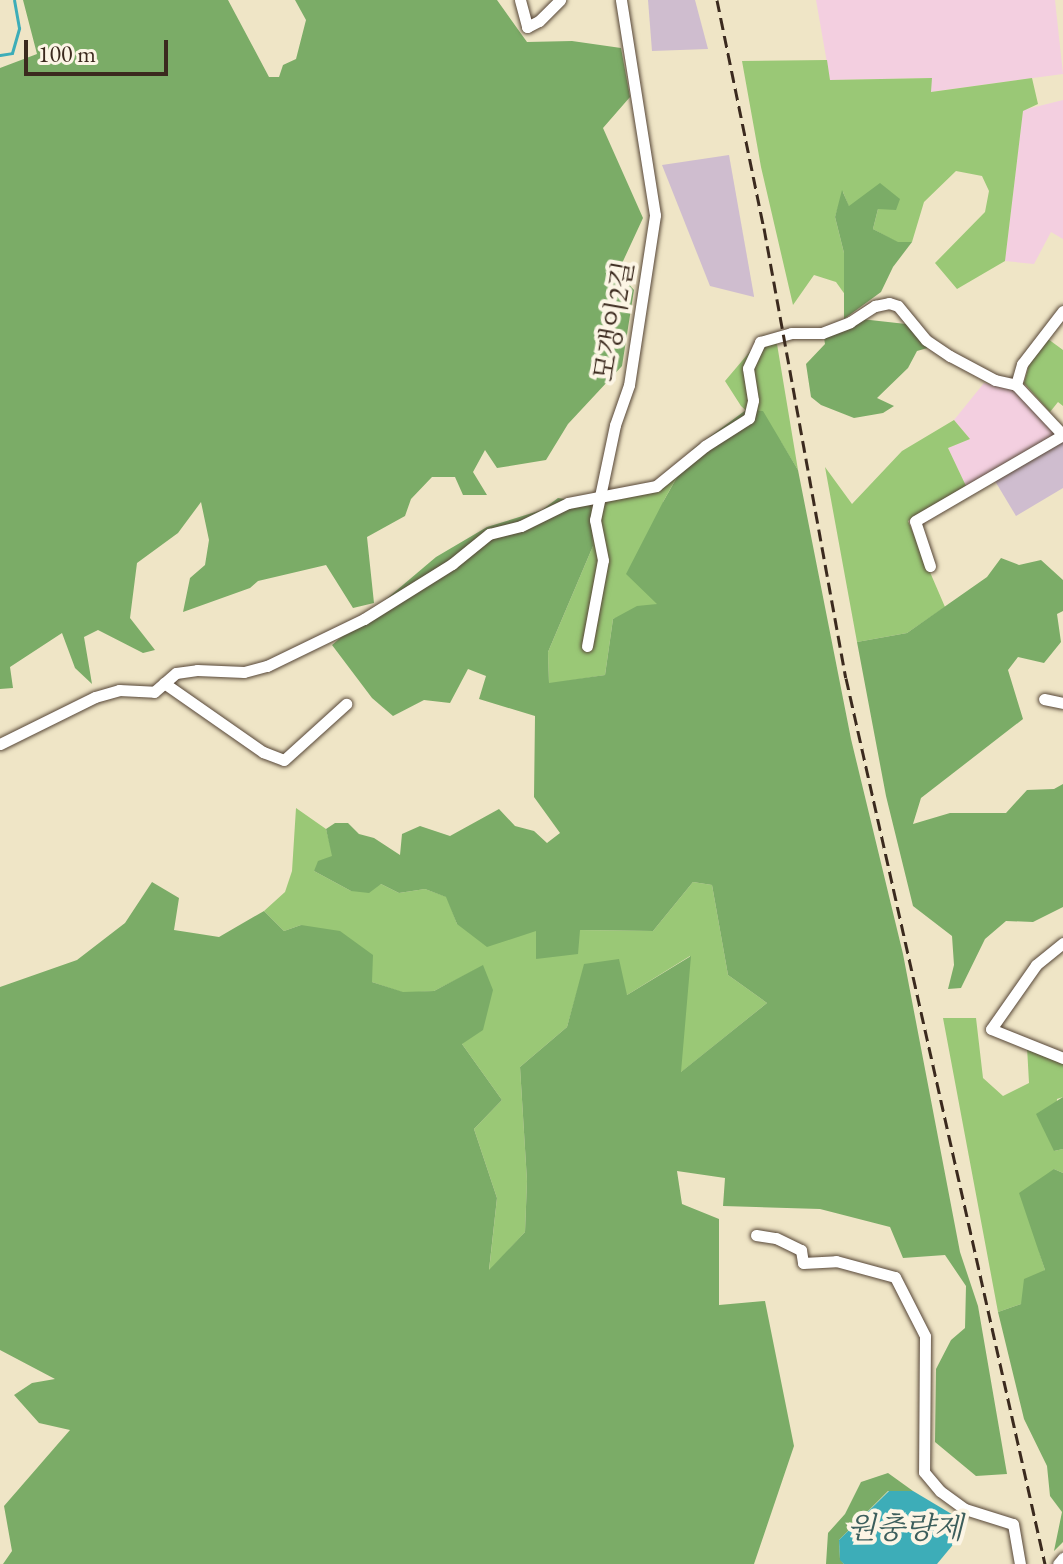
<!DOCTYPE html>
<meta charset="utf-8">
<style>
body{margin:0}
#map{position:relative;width:1063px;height:1564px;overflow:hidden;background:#efe5c6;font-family:"EB Garamond","Noto Serif KR",serif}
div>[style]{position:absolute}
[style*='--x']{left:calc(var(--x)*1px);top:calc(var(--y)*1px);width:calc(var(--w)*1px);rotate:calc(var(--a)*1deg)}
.built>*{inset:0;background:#f3cfe0}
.industrial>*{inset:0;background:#cfbdcf}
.green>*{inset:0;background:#9ac876}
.forest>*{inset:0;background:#7bac67}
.water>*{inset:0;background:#3dadb8}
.stream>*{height:3px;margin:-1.5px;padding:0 1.5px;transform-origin:1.5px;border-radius:1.5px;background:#3dadb8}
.roads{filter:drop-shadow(0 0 2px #564637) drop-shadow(0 0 2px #564637)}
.minor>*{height:11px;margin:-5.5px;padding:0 5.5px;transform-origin:5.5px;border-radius:5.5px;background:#fff}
.rail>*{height:3px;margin-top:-1.5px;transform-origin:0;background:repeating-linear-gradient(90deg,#3b2a1e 0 12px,transparent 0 18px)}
span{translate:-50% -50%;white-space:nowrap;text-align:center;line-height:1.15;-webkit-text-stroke:8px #fcf5e5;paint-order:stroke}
.street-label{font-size:28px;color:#3b2a1e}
.water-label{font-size:30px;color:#3c5e5c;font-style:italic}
.scale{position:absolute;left:24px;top:40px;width:144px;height:36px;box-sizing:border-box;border:4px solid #3b2a1e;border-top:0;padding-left:10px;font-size:24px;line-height:28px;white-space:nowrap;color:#3b2a1e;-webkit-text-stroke:6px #fcf5e5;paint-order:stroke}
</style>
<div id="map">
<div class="built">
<div style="clip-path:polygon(816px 0,1055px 0,1063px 74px,930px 92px,931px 78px,830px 80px)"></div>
<div style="clip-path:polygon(1063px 100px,1063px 239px,1051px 232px,1034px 264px,1005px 261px,1023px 110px)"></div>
<div style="clip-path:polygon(984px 383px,1013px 389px,1062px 440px,970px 495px,948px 448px,970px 439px,954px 420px)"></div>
</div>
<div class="industrial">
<div style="clip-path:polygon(648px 0,695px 0,708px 49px,652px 51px)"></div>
<div style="clip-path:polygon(729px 155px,754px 296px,754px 297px,710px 286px,662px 165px)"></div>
<div style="clip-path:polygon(1063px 441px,1063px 488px,1016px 516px,995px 481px)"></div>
</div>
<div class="green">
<div style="clip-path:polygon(827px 60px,830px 80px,932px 78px,931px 92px,1032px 78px,1038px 104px,1023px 111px,1005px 261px,957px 289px,935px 263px,985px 212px,989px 191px,982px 176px,956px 171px,924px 202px,912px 242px,900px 244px,873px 229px,878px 209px,849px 207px,843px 192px,835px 217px,844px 253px,846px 296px,836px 282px,814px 275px,793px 305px,761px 167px,742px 61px)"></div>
<div style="clip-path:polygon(764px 335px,777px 344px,798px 470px,781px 442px,741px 406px,725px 381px)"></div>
<div style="clip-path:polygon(1048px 339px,1063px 350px,1063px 406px,1058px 402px,1050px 412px,1024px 383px,1029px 365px)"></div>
<div style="clip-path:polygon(954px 420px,970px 439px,948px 448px,966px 486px,908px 521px,945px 607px,907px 633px,857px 642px,825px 467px,852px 504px,902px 451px)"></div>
<div style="clip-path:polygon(678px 475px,663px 502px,658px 604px,613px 619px,605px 675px,549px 684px,548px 652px,593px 546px,591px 503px)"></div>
<div style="clip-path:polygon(296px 808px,326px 829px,333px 856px,314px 871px,351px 891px,381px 884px,399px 893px,425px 889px,447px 897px,457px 924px,536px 931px,536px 959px,579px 930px,653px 931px,693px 882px,712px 885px,728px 975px,767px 1003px,680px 1073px,690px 956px,627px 995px,585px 964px,567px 1027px,520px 1067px,527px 1181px,525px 1232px,489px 1271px,497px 1198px,474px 1129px,502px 1100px,462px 1044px,483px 966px,434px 991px,404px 993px,372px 982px,301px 925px,284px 931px,264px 911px,285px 892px,292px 871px)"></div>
<div style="clip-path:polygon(943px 1018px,976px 1018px,983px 1078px,1003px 1096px,1029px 1083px,1027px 1047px,1063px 1062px,1063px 1097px,1057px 1099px,1054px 1151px,1063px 1149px,1063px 1173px,1054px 1169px,1039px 1251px,1045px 1270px,1021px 1304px,998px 1312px)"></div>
</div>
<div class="forest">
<div style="clip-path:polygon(23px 0,228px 0,269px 77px,279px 77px,283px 65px,296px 59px,306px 20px,295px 0,497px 0,527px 42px,572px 41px,621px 48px,630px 97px,603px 128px,643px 218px,618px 272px,634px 290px,622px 366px,568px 424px,546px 460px,497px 468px,485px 450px,473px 472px,487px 495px,463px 495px,455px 477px,432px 477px,411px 499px,405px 516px,367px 537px,374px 603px,353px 608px,326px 565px,258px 581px,250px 588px,183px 612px,190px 578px,205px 565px,209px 540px,201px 502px,178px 533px,137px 563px,130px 618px,155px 650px,143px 653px,98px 630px,84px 637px,92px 684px,75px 668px,62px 633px,10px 667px,13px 688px,0 689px,0 68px,37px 54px)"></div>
<div style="clip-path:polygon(880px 183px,900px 199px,896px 210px,878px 209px,873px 229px,898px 242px,912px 242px,893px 267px,881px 292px,844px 319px,844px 253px,835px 217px,842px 190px,849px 206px)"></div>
<div style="clip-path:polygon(861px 319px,906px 324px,931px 347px,917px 351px,908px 368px,877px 398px,894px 406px,883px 413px,854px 418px,821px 405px,811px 397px,806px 364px,825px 344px,824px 338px)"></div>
<div style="clip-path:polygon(746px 410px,763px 411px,798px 470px,851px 739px,903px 954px,960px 1252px,978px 1306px,1007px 1474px,976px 1476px,935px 1442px,936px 1369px,951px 1340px,965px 1328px,966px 1286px,945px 1255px,903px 1258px,890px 1227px,820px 1209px,723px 1206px,725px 1178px,677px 1171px,682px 1204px,719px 1219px,719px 1305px,765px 1301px,794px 1446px,754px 1564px,3px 1564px,12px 1551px,4px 1506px,70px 1430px,39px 1423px,14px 1395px,32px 1383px,55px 1379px,0 1350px,0 987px,77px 960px,125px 923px,152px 882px,179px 898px,174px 930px,219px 937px,264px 911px,284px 931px,301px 925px,340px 931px,373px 955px,372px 982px,403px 992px,434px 991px,483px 965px,493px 990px,483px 1030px,462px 1044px,502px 1100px,474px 1129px,497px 1198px,489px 1270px,525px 1232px,527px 1181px,520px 1067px,567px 1027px,584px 964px,619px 959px,627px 995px,691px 956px,681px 1072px,767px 1003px,728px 975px,712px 885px,693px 882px,653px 931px,580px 930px,578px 954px,536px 959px,536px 931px,487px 947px,457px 924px,446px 897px,425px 889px,399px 893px,381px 884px,369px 893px,351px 891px,314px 871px,318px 861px,332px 856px,326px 829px,335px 823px,348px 823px,359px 834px,374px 838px,400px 855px,402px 834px,420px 826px,450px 836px,499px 809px,515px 826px,534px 831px,547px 843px,560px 833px,534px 797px,535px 716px,479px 699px,486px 676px,468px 669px,450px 703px,424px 700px,393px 716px,372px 698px,332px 645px,436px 557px,487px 527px,542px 510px,558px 498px,591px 503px,593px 546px,548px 652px,549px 683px,605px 675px,613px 619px,637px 606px,657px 604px,626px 574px,663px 502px,693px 449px)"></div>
<div style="clip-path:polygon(1001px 558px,1019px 565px,1041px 560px,1063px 580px,1063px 611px,1057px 614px,1061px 642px,1044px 663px,1018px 657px,1008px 670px,1023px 719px,921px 798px,913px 824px,950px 813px,1006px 813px,1027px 790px,1054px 789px,1063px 784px,1063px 907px,1033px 922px,1006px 921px,985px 939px,961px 988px,948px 989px,954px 965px,952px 936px,913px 906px,886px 796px,857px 642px,907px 633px,987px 577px)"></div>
<div style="clip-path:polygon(1063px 1097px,1063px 1149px,1054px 1151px,1036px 1114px)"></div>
<div style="clip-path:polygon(1054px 1169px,1063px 1173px,1063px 1542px,1054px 1551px,1062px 1512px,1050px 1496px,1047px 1466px,1024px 1419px,998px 1312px,1021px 1304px,1024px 1279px,1045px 1270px,1019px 1193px)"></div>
<div style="clip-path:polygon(888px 1473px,913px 1491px,888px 1491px,839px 1540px,840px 1559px,844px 1564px,826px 1564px,828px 1533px,845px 1514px,861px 1482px)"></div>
</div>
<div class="water">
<div style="clip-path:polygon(889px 1491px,913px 1491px,960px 1519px,961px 1535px,937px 1564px,844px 1564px,840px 1560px,839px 1540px)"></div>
</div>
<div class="stream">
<div style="--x:0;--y:55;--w:12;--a:-9"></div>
<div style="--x:12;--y:53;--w:26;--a:-74"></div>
<div style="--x:19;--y:28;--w:28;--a:-100"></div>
</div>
<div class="roads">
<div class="minor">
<div style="--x:520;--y:0;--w:28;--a:75"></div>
<div style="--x:527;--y:27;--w:13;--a:-27"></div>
<div style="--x:539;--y:21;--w:30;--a:-45"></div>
<div style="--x:1016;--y:385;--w:22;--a:-74"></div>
<div style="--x:1022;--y:364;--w:67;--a:-52.3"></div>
<div style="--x:930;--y:566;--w:47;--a:-108.4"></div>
<div style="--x:915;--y:521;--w:171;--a:-30.2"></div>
<div style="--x:587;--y:646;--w:87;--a:-79.5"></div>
<div style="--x:603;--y:560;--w:41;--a:-101.3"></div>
<div style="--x:595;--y:520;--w:97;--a:-78.1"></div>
<div style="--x:615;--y:425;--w:42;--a:-70.7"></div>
<div style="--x:629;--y:385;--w:172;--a:-81.3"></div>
<div style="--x:655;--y:215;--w:218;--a:-99"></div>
<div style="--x:164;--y:683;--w:121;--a:34.9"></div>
<div style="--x:263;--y:752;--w:22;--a:21"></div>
<div style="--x:284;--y:760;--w:84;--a:-42.1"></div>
<div style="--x:1044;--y:699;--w:19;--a:12"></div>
<div style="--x:0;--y:744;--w:106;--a:-26.3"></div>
<div style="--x:95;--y:697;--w:25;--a:-16"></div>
<div style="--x:119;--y:690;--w:35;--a:3"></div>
<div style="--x:154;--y:692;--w:29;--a:-41"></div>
<div style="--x:176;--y:673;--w:21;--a:-8"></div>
<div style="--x:197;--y:670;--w:47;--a:2.4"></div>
<div style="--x:244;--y:672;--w:24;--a:-15"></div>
<div style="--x:267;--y:666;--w:108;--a:-25.9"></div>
<div style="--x:364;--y:619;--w:104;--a:-32"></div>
<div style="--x:452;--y:564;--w:48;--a:-39"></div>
<div style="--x:489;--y:534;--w:33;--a:-14"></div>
<div style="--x:521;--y:526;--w:52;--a:-26.1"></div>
<div style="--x:568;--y:503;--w:90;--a:-10.9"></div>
<div style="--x:656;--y:486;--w:63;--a:-39.2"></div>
<div style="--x:705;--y:446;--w:52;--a:-32.5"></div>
<div style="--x:749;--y:418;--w:18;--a:-77"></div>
<div style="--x:753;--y:400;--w:32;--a:-99"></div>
<div style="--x:748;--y:368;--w:29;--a:-65"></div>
<div style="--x:760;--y:342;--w:32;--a:-16"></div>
<div style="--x:791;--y:333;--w:31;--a:0"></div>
<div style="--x:822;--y:333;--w:30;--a:-21"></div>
<div style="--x:850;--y:322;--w:30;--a:-33"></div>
<div style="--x:875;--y:306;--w:14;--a:-12"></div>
<div style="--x:889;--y:303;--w:9;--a:18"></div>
<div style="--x:898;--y:306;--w:44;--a:50.5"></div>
<div style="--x:926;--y:340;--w:29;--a:34"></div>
<div style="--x:950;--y:356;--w:51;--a:28.1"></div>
<div style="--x:995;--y:380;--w:22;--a:13"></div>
<div style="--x:1016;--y:385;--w:69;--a:46.8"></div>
<div style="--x:1063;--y:943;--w:35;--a:141"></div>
<div style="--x:1036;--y:965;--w:78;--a:125.1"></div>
<div style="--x:991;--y:1029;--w:78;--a:21.9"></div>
<div style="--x:756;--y:1235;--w:20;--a:9"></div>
<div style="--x:776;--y:1238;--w:28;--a:26"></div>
<div style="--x:801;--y:1250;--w:13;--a:81"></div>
<div style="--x:803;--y:1263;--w:33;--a:-3"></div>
<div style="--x:836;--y:1261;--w:61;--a:15.2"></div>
<div style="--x:895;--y:1277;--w:66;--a:63"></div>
<div style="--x:925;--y:1336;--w:136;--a:90.4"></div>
<div style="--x:924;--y:1472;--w:25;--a:50"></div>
<div style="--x:940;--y:1491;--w:31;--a:36"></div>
<div style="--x:965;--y:1509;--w:50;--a:17.4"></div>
<div style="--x:1013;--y:1524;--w:41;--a:80.1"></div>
<div style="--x:1058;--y:1564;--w:8;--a:-50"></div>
</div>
</div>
<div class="rail">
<div style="--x:717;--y:0;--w:233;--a:78.4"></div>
<div style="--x:764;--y:228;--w:457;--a:79.7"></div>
<div style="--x:846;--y:678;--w:908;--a:77.34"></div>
</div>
<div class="street-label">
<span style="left:613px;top:321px;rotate:-80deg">모갱이2길</span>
</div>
<div class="water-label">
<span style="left:905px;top:1528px">원충량제</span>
</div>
<div class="scale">100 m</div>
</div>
